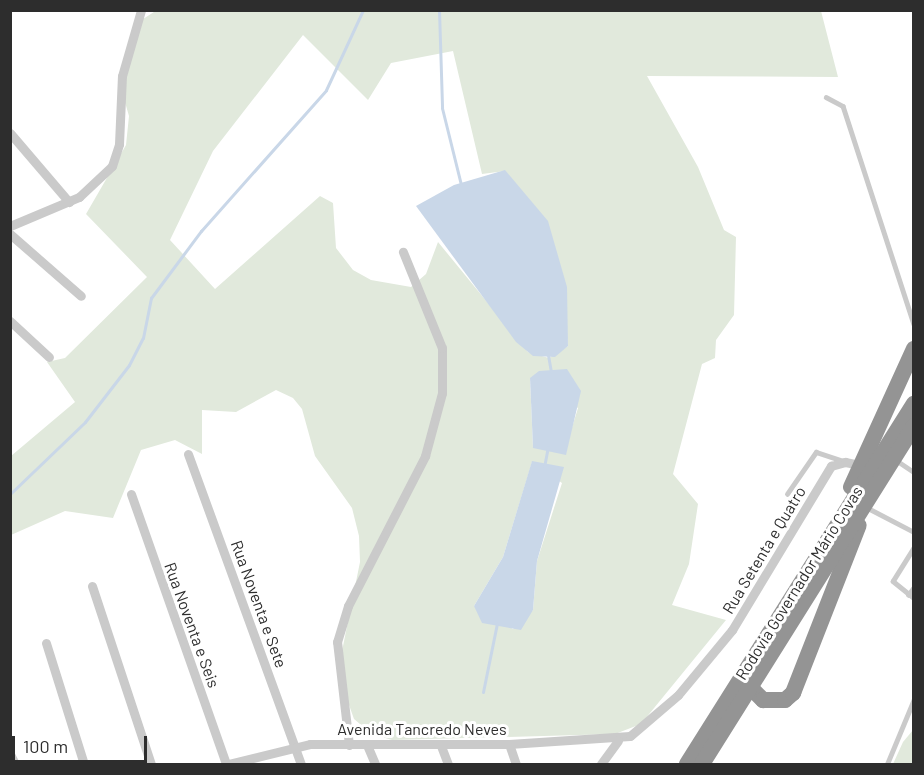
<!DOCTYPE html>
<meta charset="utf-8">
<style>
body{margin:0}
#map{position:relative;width:924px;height:775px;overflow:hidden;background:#fff;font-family:Barlow,sans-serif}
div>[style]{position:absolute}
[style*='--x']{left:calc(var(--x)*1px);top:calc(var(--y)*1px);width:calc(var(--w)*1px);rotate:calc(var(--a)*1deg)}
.green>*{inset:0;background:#e1e9dc}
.water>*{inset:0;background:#c9d7e8}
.stream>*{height:3px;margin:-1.5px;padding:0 1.5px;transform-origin:1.5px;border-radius:1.5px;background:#c9d7e8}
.lane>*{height:4.5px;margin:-2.25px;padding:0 2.25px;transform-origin:2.25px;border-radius:2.25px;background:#cacaca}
.street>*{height:9px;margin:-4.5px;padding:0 4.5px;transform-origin:4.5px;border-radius:4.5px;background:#cacaca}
.highway>*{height:16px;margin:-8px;padding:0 8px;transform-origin:8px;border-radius:8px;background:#949494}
span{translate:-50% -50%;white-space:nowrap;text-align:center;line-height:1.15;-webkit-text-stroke:6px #fff;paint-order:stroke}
.street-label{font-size:16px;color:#2d2d2d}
.frame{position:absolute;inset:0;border:12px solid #2d2d2d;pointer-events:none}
.scale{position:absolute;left:12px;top:736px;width:135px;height:27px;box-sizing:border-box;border:3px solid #2d2d2d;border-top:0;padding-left:8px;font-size:18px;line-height:21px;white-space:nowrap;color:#2d2d2d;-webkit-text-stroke:4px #fff;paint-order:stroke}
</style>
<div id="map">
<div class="green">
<div style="clip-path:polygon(evenodd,157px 10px,821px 11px,838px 77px,647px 76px,698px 167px,724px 230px,736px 237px,734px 315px,716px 340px,715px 358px,702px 364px,673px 474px,698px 504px,689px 564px,672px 605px,726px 620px,641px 724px,615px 734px,392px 740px,372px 734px,354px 719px,343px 688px,341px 656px,360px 562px,359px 536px,352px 508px,315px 456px,302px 409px,293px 398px,276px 390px,236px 412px,202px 410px,202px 454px,175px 440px,141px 450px,113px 518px,65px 511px,11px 535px,11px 456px,75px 402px,47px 362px,65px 358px,147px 277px,86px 214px,126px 145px,129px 116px,122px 92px,140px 21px,157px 10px,303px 35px,368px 100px,391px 63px,453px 51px,482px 174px,505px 171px,566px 325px,568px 346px,549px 358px,528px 352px,438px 242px,426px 274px,411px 287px,371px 280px,353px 270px,336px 248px,333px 203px,320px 196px,215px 289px,170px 240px,213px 151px,303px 35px,157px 10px,530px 378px,578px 408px,569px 437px,533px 448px,530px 378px,157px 10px,532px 462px,562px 483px,537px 561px,533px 610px,513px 629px,474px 606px,503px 557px,532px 462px)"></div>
<div style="clip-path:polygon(913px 730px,913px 764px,893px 764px,903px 742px)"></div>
</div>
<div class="water">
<div style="clip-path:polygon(505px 170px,548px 221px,567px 287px,568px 346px,555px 357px,533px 356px,516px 342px,416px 206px,454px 185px)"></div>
<div style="clip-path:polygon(567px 369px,581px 391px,566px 455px,533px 448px,530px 378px,539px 371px)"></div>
<div style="clip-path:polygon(532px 461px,564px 467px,537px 561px,533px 610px,521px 630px,482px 623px,474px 606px,503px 557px)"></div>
</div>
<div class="stream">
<div style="--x:439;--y:10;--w:98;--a:88.2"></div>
<div style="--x:442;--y:108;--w:79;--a:76.1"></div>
<div style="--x:548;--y:355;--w:17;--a:80"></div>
<div style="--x:544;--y:467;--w:20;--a:-79"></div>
<div style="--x:10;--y:494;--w:104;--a:-43.8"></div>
<div style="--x:85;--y:422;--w:72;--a:-52.3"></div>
<div style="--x:129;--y:365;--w:30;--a:-63"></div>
<div style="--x:143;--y:338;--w:41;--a:-78.7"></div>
<div style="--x:151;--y:298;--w:84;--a:-53.3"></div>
<div style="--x:201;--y:231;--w:188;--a:-48.4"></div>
<div style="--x:326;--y:90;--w:88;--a:-65.2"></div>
<div style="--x:483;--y:692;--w:70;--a:-78.5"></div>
</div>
<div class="lane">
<div style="--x:826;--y:97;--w:19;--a:28"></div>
<div style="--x:843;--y:106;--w:229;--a:72"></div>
<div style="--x:896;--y:460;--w:22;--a:34"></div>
<div style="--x:787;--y:494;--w:51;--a:-55.4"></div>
<div style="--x:816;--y:452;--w:28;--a:18"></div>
<div style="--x:866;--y:507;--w:54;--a:27.5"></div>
<div style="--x:914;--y:548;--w:39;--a:122"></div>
<div style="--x:893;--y:581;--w:27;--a:39"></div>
<div style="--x:908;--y:595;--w:10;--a:-53"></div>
<div style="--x:887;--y:764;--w:70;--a:-67.4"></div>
</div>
<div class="street">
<div style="--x:10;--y:133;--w:91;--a:49.5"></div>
<div style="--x:10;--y:226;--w:75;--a:-22.8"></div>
<div style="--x:79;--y:197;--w:45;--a:-43.2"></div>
<div style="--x:112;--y:166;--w:23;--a:-72"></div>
<div style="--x:119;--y:144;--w:68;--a:-87.5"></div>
<div style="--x:122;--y:76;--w:69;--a:-73.9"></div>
<div style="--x:10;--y:234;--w:94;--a:41.1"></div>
<div style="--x:10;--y:321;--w:53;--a:42.7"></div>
<div style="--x:188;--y:454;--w:330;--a:70"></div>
<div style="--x:131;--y:494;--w:286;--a:70.6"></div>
<div style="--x:92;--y:586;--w:188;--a:71.7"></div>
<div style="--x:46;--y:643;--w:127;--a:72.6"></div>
<div style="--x:509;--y:744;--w:21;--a:71"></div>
<div style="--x:349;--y:745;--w:104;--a:-96.6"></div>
<div style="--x:337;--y:642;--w:38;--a:-73"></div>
<div style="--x:348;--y:606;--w:169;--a:-62.8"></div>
<div style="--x:425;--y:456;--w:65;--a:-74.9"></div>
<div style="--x:442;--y:393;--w:45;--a:-90"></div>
<div style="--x:442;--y:348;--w:104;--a:-112.1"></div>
<div style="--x:367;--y:745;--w:21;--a:67"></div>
<div style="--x:441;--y:746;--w:19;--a:69"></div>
<div style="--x:10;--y:754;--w:11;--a:63"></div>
<div style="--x:228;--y:764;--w:84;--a:-13.7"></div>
<div style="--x:310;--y:744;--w:199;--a:0"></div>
<div style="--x:509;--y:744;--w:121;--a:-3.8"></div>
<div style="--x:630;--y:736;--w:63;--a:-40.5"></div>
<div style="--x:678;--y:695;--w:85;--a:-50.3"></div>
<div style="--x:732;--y:630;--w:192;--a:-58.9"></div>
<div style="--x:831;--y:466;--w:15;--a:-16"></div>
<div style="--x:845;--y:462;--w:16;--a:11"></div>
<div style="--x:601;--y:764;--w:29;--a:-54"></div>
</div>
<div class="highway">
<div style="--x:851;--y:487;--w:152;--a:-65.5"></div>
<div style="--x:747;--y:684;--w:23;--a:45"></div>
<div style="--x:763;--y:700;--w:22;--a:0"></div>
<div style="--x:785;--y:700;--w:11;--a:-41"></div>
<div style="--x:793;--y:693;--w:180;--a:-68.6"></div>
<div style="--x:687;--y:764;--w:426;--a:-57.8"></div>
<div style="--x:702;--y:764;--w:399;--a:-57.9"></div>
</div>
<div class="street-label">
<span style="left:764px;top:550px;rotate:-59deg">Rua Setenta e Quatro</span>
<span style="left:799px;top:583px;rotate:-58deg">Rodovia Governador Mário Covas</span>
<span style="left:259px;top:604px;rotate:70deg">Rua Noventa e Sete</span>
<span style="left:192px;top:625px;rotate:70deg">Rua Noventa e Seis</span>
<span style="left:422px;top:729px">Avenida Tancredo Neves</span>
</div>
<div class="frame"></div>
<div class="scale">100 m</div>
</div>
